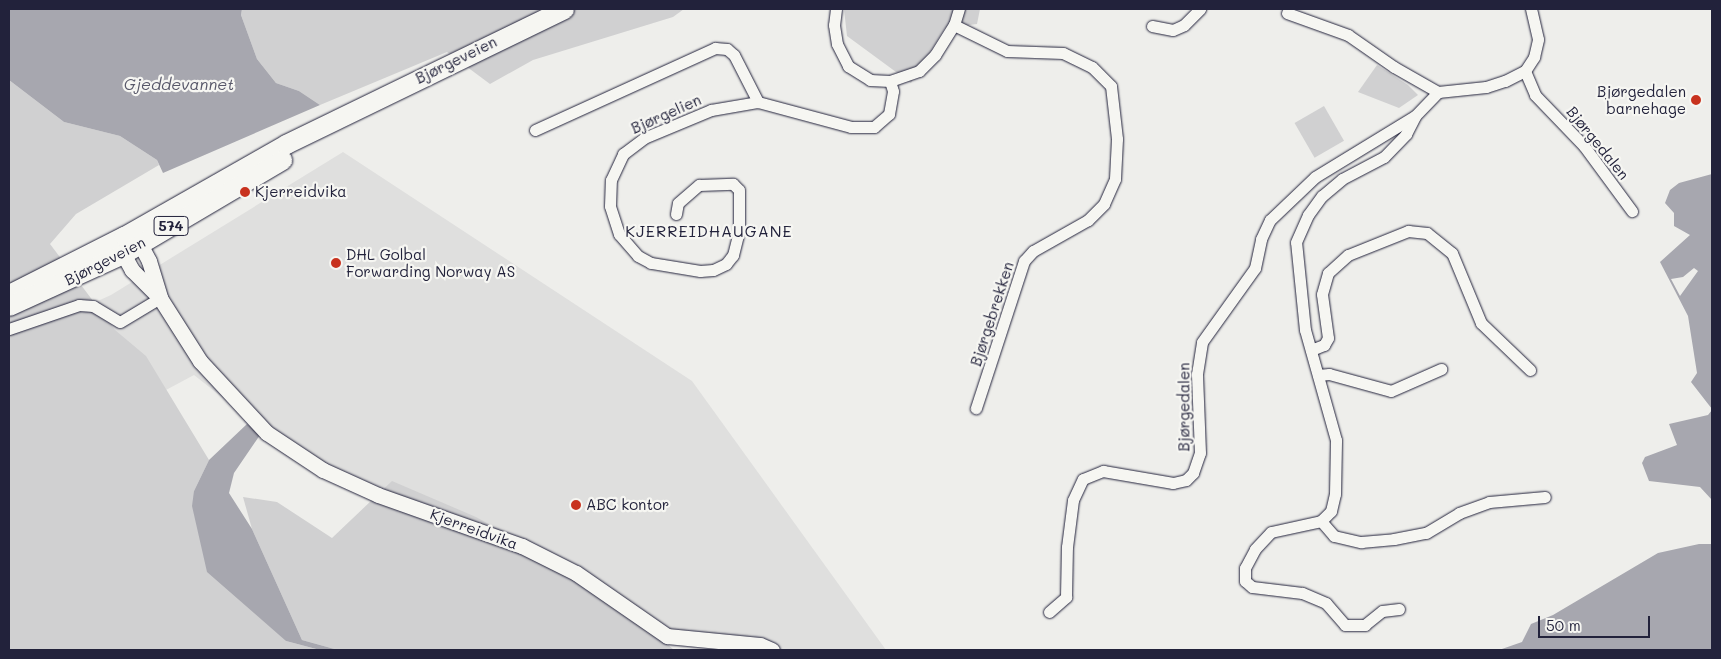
<!DOCTYPE html>
<meta charset="utf-8">
<style>
body{margin:0}
#map{position:relative;width:1721px;height:659px;overflow:hidden;background:#eeeeeb;font-family:Mali,sans-serif}
div>[style]{position:absolute}
[style*='--x']{left:calc(var(--x)*1px);top:calc(var(--y)*1px);width:calc(var(--w)*1px);rotate:calc(var(--a)*1deg)}
.built>*{inset:0;background:#dfdfde}
.green>*{inset:0;background:#d0d0d1;transform-origin:0 0}
.water>*{inset:0;background:#a7a7af}
.pier>*{inset:0;background:#eeeeeb}
.roads{filter:drop-shadow(0 0 1px #22223b) drop-shadow(0 0 1px #22223b)}
.minor>*{height:11px;margin:-5.5px;padding:0 5.5px;transform-origin:5.5px;border-radius:5.5px;background:#f6f6f2}
.tertiary>*{height:15px;margin:-7.5px;padding:0 7.5px;transform-origin:7.5px;border-radius:7.5px;background:#f6f6f2}
.primary>*{height:19px;margin:-9.5px;padding:0 9.5px;transform-origin:9.5px;border-radius:9.5px;background:#f6f6f2}
.dots>*{width:14px;height:14px;translate:-50% -50%;box-sizing:border-box;border:2px solid #f6f6f2;border-radius:50%}
span{translate:-50% -50%;white-space:nowrap;text-align:center;line-height:1.15;-webkit-text-stroke:4.5px #f6f6f2;paint-order:stroke}
.shield-label span{padding:1px 4px;background:#f6f6f2;border:1px solid;border-radius:4px;-webkit-text-stroke-width:0}
.shield-label{font-size:14px;color:#22223b;font-weight:700}
.street-label{font-size:15px;color:#22223b}
.poi-label{font-size:15px;color:#22223b}
.right{translate:-100% -50%;text-align:right}
.left{translate:0 -50%;text-align:left}
.water-label{font-size:16px;color:#575769;font-style:italic}
.neighbourhood-label{font-size:16px;color:#22223b;letter-spacing:1px}
.frame{position:absolute;inset:0;border:10px solid #22223b;pointer-events:none}
.scale{position:absolute;left:1538px;top:616px;width:112px;height:22px;box-sizing:border-box;border:2px solid #22223b;border-top:0;padding-left:6px;font-size:15px;line-height:18px;white-space:nowrap;color:#22223b;-webkit-text-stroke:4px #f6f6f2;paint-order:stroke}
</style>
<div id="map">
<div class="built">
<div style="clip-path:polygon(343px 152px,692px 381px,886px 650px,772px 650px,685px 641px,378px 495px,267px 433px,194px 375px,9px 474px,9px 341px,111px 295px)"></div>
</div>
<div class="green">
<div style="clip-path:polygon(242px 9px,684px 9px,673px 17px,533px 60px,490px 84px,447px 52px,320px 105px,299px 91px,276px 83px,257px 59px,241px 15px)"></div>
<div style="clip-path:polygon(844px 9px,980px 9px,977px 24px,945px 28px,911px 83px,847px 36px)"></div>
<div style="clip-path:polygon(1377px 65px,1408px 85px,1418px 95px,1399px 108px,1358px 92px)"></div>
<div style="clip-path:polygon(9px 80px,64px 122px,120px 136px,157px 160px,159px 165px,76px 214px,50px 244px,115px 330px,146px 356px,209px 460px,194px 491px,286px 641px,320px 650px,9px 650px)"></div>
<div style="left:1324px;top:106px;width:40px;height:34px;rotate:60deg"></div>
<div style="clip-path:polygon(392px 481px,476px 517px,559px 563px,643px 623px,674px 650px,338px 650px,302px 640px,252px 529px,243px 497px,277px 502px,332px 538px)"></div>
</div>
<div class="water">
<div style="clip-path:polygon(9px 9px,242px 9px,241px 15px,257px 59px,276px 83px,299px 91px,320px 105px,163px 173px,157px 160px,120px 136px,64px 122px,9px 80px)"></div>
<div style="clip-path:polygon(1712px 174px,1712px 409px,1691px 382px,1697px 373px,1688px 316px,1660px 262px,1690px 235px,1674px 226px,1674px 213px,1665px 203px,1670px 190px,1679px 183px)"></div>
<div style="clip-path:polygon(1712px 410px,1712px 500px,1700px 487px,1649px 481px,1642px 463px,1645px 457px,1677px 445px,1669px 424px,1708px 415px)"></div>
<div style="clip-path:polygon(247px 424px,260px 435px,234px 473px,229px 493px,252px 529px,302px 640px,338px 650px,320px 650px,286px 641px,207px 572px,192px 506px,194px 491px,209px 460px)"></div>
<div style="clip-path:polygon(1699px 544px,1712px 544px,1712px 650px,1499px 650px,1522px 642px,1531px 624px,1553px 615px,1658px 553px)"></div>
</div>
<div class="pier">
<div style="clip-path:polygon(1694px 268px,1698px 271px,1680px 296px,1671px 279px,1683px 277px)"></div>
</div>
<div class="roads">
<div class="minor">
<div style="--x:836;--y:9;--w:16;--a:97"></div>
<div style="--x:834;--y:25;--w:19;--a:81"></div>
<div style="--x:837;--y:44;--w:25;--a:63"></div>
<div style="--x:848;--y:66;--w:26;--a:32"></div>
<div style="--x:870;--y:80;--w:20;--a:3"></div>
<div style="--x:890;--y:81;--w:31;--a:-19"></div>
<div style="--x:919;--y:71;--w:23;--a:-45"></div>
<div style="--x:935;--y:55;--w:36;--a:-58"></div>
<div style="--x:954;--y:25;--w:17;--a:-73"></div>
<div style="--x:1287;--y:13;--w:65;--a:19.8"></div>
<div style="--x:1348;--y:35;--w:56;--a:34.8"></div>
<div style="--x:1394;--y:67;--w:51;--a:29.6"></div>
<div style="--x:954;--y:25;--w:59;--a:26.1"></div>
<div style="--x:1007;--y:51;--w:56;--a:2"></div>
<div style="--x:1063;--y:53;--w:32;--a:26"></div>
<div style="--x:1092;--y:67;--w:27;--a:45"></div>
<div style="--x:1111;--y:86;--w:53;--a:83.5"></div>
<div style="--x:1117;--y:139;--w:40;--a:92.9"></div>
<div style="--x:1115;--y:179;--w:27;--a:114"></div>
<div style="--x:1104;--y:204;--w:23;--a:135"></div>
<div style="--x:1088;--y:220;--w:63;--a:150.6"></div>
<div style="--x:1033;--y:251;--w:13;--a:132"></div>
<div style="--x:1024;--y:261;--w:155;--a:108.1"></div>
<div style="--x:1152;--y:26;--w:21;--a:11"></div>
<div style="--x:1173;--y:30;--w:12;--a:-24"></div>
<div style="--x:1184;--y:25;--w:23;--a:-45"></div>
<div style="--x:1525;--y:71;--w:26;--a:67"></div>
<div style="--x:1535;--y:95;--w:71;--a:46.1"></div>
<div style="--x:1584;--y:146;--w:81;--a:53.6"></div>
<div style="--x:535;--y:130;--w:198;--a:-24.5"></div>
<div style="--x:715;--y:48;--w:12;--a:5"></div>
<div style="--x:727;--y:49;--w:9;--a:41"></div>
<div style="--x:734;--y:55;--w:53;--a:62.9"></div>
<div style="--x:676;--y:214;--w:11;--a:-80"></div>
<div style="--x:678;--y:203;--w:28;--a:-41"></div>
<div style="--x:699;--y:185;--w:34;--a:-2"></div>
<div style="--x:733;--y:184;--w:8;--a:45"></div>
<div style="--x:739;--y:190;--w:41;--a:90"></div>
<div style="--x:739;--y:231;--w:25;--a:104"></div>
<div style="--x:733;--y:255;--w:11;--a:128"></div>
<div style="--x:726;--y:264;--w:14;--a:155"></div>
<div style="--x:713;--y:270;--w:13;--a:176"></div>
<div style="--x:700;--y:271;--w:50;--a:-170.7"></div>
<div style="--x:651;--y:263;--w:15;--a:-152"></div>
<div style="--x:638;--y:256;--w:29;--a:-131"></div>
<div style="--x:619;--y:234;--w:29;--a:-108"></div>
<div style="--x:610;--y:206;--w:26;--a:-88"></div>
<div style="--x:611;--y:180;--w:29;--a:-65"></div>
<div style="--x:623;--y:154;--w:26;--a:-37"></div>
<div style="--x:644;--y:138;--w:73;--a:-22.7"></div>
<div style="--x:711;--y:110;--w:48;--a:-9.7"></div>
<div style="--x:758;--y:102;--w:96;--a:15"></div>
<div style="--x:851;--y:127;--w:23;--a:0"></div>
<div style="--x:874;--y:127;--w:20;--a:-41"></div>
<div style="--x:889;--y:114;--w:23;--a:-80"></div>
<div style="--x:893;--y:91;--w:10;--a:-107"></div>
<div style="--x:9;--y:329;--w:74;--a:-18.9"></div>
<div style="--x:79;--y:305;--w:14;--a:4"></div>
<div style="--x:93;--y:306;--w:31;--a:31"></div>
<div style="--x:120;--y:322;--w:47;--a:-31"></div>
<div style="--x:1311;--y:350;--w:14;--a:-21"></div>
<div style="--x:1324;--y:345;--w:8;--a:-60"></div>
<div style="--x:1328;--y:338;--w:44;--a:-97.8"></div>
<div style="--x:1322;--y:294;--w:22;--a:-74"></div>
<div style="--x:1328;--y:273;--w:27;--a:-42"></div>
<div style="--x:1348;--y:255;--w:65;--a:-21.8"></div>
<div style="--x:1408;--y:231;--w:19;--a:6"></div>
<div style="--x:1427;--y:233;--w:32;--a:39"></div>
<div style="--x:1452;--y:253;--w:76;--a:67.5"></div>
<div style="--x:1481;--y:323;--w:68;--a:43.8"></div>
<div style="--x:1318;--y:375;--w:11;--a:-5"></div>
<div style="--x:1329;--y:374;--w:64;--a:15.3"></div>
<div style="--x:1391;--y:391;--w:55;--a:-23.7"></div>
<div style="--x:1321;--y:521;--w:20;--a:49"></div>
<div style="--x:1334;--y:536;--w:28;--a:13"></div>
<div style="--x:1361;--y:542;--w:33;--a:-5"></div>
<div style="--x:1394;--y:539;--w:33;--a:-11"></div>
<div style="--x:1426;--y:533;--w:39;--a:-31"></div>
<div style="--x:1459;--y:513;--w:32;--a:-20"></div>
<div style="--x:1489;--y:502;--w:56;--a:-5.1"></div>
<div style="--x:1399;--y:609;--w:17;--a:173"></div>
<div style="--x:1382;--y:611;--w:22;--a:141"></div>
<div style="--x:1365;--y:625;--w:20;--a:180"></div>
<div style="--x:1345;--y:625;--w:29;--a:-131"></div>
<div style="--x:1326;--y:603;--w:26;--a:-157"></div>
<div style="--x:1302;--y:593;--w:50;--a:-173.2"></div>
<div style="--x:1252;--y:587;--w:9;--a:-139"></div>
<div style="--x:1245;--y:581;--w:13;--a:-90"></div>
<div style="--x:1245;--y:568;--w:21;--a:-62"></div>
<div style="--x:1255;--y:549;--w:23;--a:-47"></div>
<div style="--x:1271;--y:532;--w:51;--a:-12.4"></div>
<div style="--x:1321;--y:521;--w:14;--a:-45"></div>
<div style="--x:1331;--y:511;--w:17;--a:-77"></div>
<div style="--x:1335;--y:494;--w:54;--a:-88.9"></div>
<div style="--x:1336;--y:440;--w:114;--a:-105.7"></div>
<div style="--x:1305;--y:330;--w:88;--a:-95.8"></div>
<div style="--x:1296;--y:242;--w:30;--a:-66"></div>
<div style="--x:1308;--y:215;--w:24;--a:-54"></div>
<div style="--x:1322;--y:196;--w:26;--a:-40"></div>
<div style="--x:1342;--y:179;--w:47;--a:-27.6"></div>
<div style="--x:1384;--y:157;--w:32;--a:-46"></div>
<div style="--x:1406;--y:134;--w:20;--a:-63"></div>
<div style="--x:1049;--y:612;--w:23;--a:-41"></div>
<div style="--x:1066;--y:597;--w:50;--a:-88.9"></div>
<div style="--x:1067;--y:547;--w:47;--a:-82.7"></div>
<div style="--x:1073;--y:500;--w:23;--a:-65"></div>
<div style="--x:1083;--y:479;--w:22;--a:-22"></div>
<div style="--x:1103;--y:471;--w:71;--a:9.7"></div>
<div style="--x:1173;--y:483;--w:13;--a:-13"></div>
<div style="--x:1186;--y:480;--w:10;--a:-45"></div>
<div style="--x:1193;--y:473;--w:21;--a:-71"></div>
<div style="--x:1200;--y:453;--w:79;--a:-92.2"></div>
<div style="--x:1197;--y:374;--w:32;--a:-81"></div>
<div style="--x:1202;--y:342;--w:91;--a:-54.4"></div>
<div style="--x:1255;--y:268;--w:30;--a:-78"></div>
<div style="--x:1261;--y:239;--w:21;--a:-65"></div>
<div style="--x:1270;--y:220;--w:62;--a:-43.7"></div>
<div style="--x:1315;--y:177;--w:117;--a:-31.4"></div>
<div style="--x:1415;--y:116;--w:33;--a:-46"></div>
<div style="--x:1438;--y:92;--w:48;--a:-5.9"></div>
<div style="--x:1486;--y:87;--w:20;--a:-18"></div>
<div style="--x:1505;--y:81;--w:22;--a:-27"></div>
<div style="--x:1525;--y:71;--w:17;--a:-57"></div>
<div style="--x:1534;--y:57;--w:18;--a:-77"></div>
<div style="--x:1538;--y:39;--w:31;--a:-103"></div>
</div>
<div class="tertiary">
<div style="--x:160;--y:298;--w:40;--a:-135"></div>
<div style="--x:132;--y:270;--w:18;--a:-119"></div>
<div style="--x:123;--y:254;--w:18;--a:-87"></div>
<div style="--x:124;--y:236;--w:18;--a:27"></div>
<div style="--x:140;--y:244;--w:19;--a:62"></div>
<div style="--x:149;--y:261;--w:39;--a:73"></div>
<div style="--x:160;--y:298;--w:75;--a:57.6"></div>
<div style="--x:200;--y:361;--w:98;--a:47.1"></div>
<div style="--x:267;--y:433;--w:67;--a:33.5"></div>
<div style="--x:323;--y:470;--w:60;--a:24.4"></div>
<div style="--x:378;--y:495;--w:153;--a:19.5"></div>
<div style="--x:522;--y:546;--w:60;--a:26.6"></div>
<div style="--x:576;--y:573;--w:111;--a:34.7"></div>
<div style="--x:667;--y:636;--w:93;--a:5.5"></div>
<div style="--x:760;--y:645;--w:13;--a:23"></div>
</div>
<div class="primary">
<div style="--x:9;--y:294;--w:129;--a:-26.8"></div>
<div style="--x:124;--y:236;--w:186;--a:-29.6"></div>
<div style="--x:286;--y:144;--w:309;--a:-25.9"></div>
<div style="--x:9;--y:306;--w:125;--a:-24.5"></div>
<div style="--x:123;--y:254;--w:185;--a:-30.6"></div>
</div>
</div>
<div class="dots">
<div style="left:1696px;top:100px;background:#c8321e"></div>
<div style="left:245px;top:192px;background:#c8321e"></div>
<div style="left:336px;top:263px;background:#c8321e"></div>
<div style="left:576px;top:505px;background:#c8321e"></div>
</div>
<div class="shield-label">
<span style="left:171px;top:226px">574</span>
</div>
<div class="street-label">
<span style="left:456px;top:60px;rotate:-26deg">Bjørgeveien</span>
<span style="left:666px;top:114px;rotate:-24deg">Bjørgelien</span>
<span style="left:1598px;top:143px;rotate:51deg">Bjørgedalen</span>
<span style="left:105px;top:261px;rotate:-27deg">Bjørgeveien</span>
<span style="left:992px;top:314px;rotate:-72deg">Bjørgebrekken</span>
<span style="left:1184px;top:407px;rotate:-90deg">Bjørgedalen</span>
<span style="left:474px;top:529px;rotate:20deg">Kjerreidvika</span>
</div>
<div class="poi-label">
<span class="right" style="left:1686px;top:100px">Bjørgedalen<br>barnehage</span>
<span class="left" style="left:255px;top:192px">Kjerreidvika</span>
<span class="left" style="left:346px;top:263px">DHL Golbal<br>Forwarding Norway AS</span>
<span class="left" style="left:586px;top:505px">ABC kontor</span>
</div>
<div class="water-label">
<span style="left:179px;top:84px">Gjeddevannet</span>
</div>
<div class="neighbourhood-label">
<span style="left:709px;top:231px">KJERREIDHAUGANE</span>
</div>
<div class="frame"></div>
<div class="scale">50 m</div>
</div>
